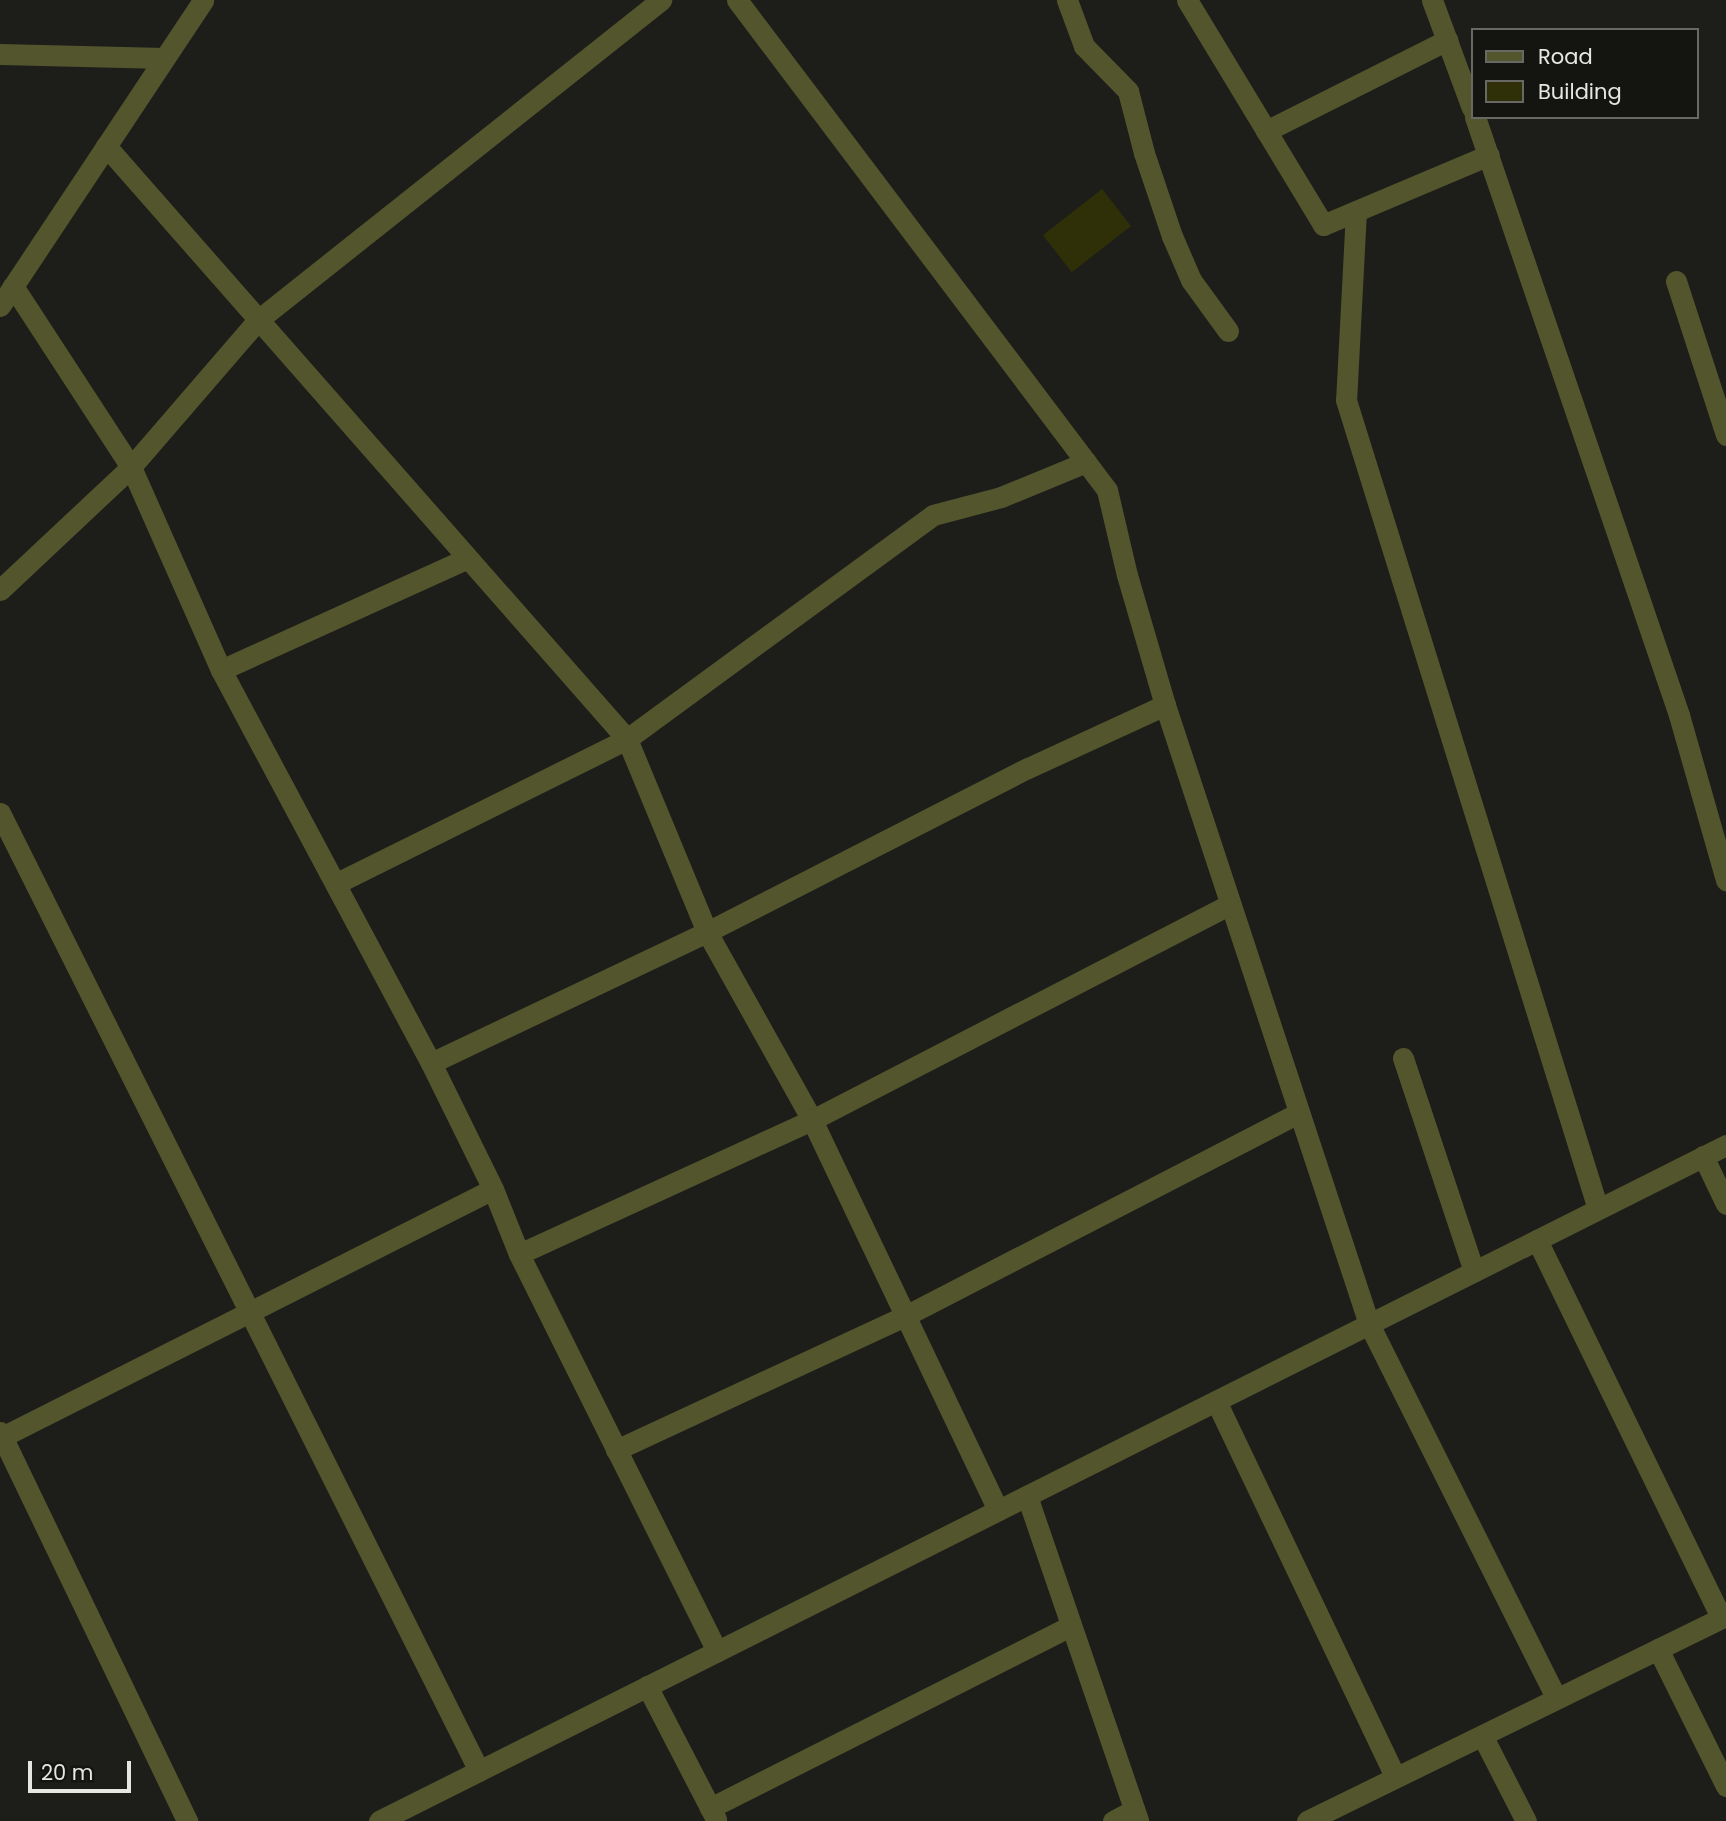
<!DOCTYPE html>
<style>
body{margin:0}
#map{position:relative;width:1726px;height:1821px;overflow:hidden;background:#1d1e1a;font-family:Poppins,sans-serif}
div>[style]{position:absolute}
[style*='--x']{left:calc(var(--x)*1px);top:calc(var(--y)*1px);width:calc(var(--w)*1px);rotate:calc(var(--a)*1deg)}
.building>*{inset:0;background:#2f3007;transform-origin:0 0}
.minor>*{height:21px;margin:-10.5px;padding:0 10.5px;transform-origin:10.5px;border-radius:10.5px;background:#53552d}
span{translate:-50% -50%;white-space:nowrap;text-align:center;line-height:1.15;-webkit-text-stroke:7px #141511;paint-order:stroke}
.legend{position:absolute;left:1471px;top:28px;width:228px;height:91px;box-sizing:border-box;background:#141511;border:2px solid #686965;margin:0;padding:9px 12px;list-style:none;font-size:21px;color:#e6e7e4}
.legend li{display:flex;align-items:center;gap:14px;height:35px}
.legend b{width:35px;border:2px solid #686965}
.scale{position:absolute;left:28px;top:1761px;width:103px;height:32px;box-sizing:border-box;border:4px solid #e6e7e4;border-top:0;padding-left:9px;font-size:21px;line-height:24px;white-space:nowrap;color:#e6e7e4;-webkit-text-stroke:5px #141511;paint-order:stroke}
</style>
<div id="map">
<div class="building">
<div style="left:1102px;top:189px;width:47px;height:75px;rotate:52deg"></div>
</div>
<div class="minor">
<div style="--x:737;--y:0;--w:614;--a:52.94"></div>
<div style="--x:1107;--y:490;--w:87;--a:76.8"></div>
<div style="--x:1127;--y:575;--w:135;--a:73.7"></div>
<div style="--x:1165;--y:705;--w:652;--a:71.76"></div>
<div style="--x:1369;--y:1324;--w:419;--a:63.4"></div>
<div style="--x:1067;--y:0;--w:49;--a:69.7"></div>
<div style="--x:1084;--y:46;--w:63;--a:45.6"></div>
<div style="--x:1128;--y:91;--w:64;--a:75.5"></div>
<div style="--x:1144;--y:153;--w:88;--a:71.4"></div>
<div style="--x:1172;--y:236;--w:48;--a:66.6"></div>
<div style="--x:1191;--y:280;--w:63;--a:54"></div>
<div style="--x:1187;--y:0;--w:263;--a:58.8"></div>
<div style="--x:1323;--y:225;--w:180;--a:-22.9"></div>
<div style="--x:1432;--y:0;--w:115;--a:69.7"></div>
<div style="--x:0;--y:54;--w:164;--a:1.4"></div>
<div style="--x:1475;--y:117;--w:632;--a:71.16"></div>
<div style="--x:1679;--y:715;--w:172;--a:74.1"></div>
<div style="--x:1266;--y:131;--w:203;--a:-26.7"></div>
<div style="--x:106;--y:146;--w:789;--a:48.7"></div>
<div style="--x:627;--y:739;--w:209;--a:67.5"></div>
<div style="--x:707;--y:932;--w:215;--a:60.8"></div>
<div style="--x:812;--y:1120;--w:432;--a:64.5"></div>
<div style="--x:1356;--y:211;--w:189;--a:93"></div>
<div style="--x:1346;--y:400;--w:847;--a:72.7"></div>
<div style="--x:1676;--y:281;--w:162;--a:72"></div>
<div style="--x:13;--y:286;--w:216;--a:56.9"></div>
<div style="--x:131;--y:467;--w:222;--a:66.1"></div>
<div style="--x:221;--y:670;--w:446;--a:61.9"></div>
<div style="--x:431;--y:1063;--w:140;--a:63.8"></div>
<div style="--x:493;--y:1189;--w:70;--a:68.2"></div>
<div style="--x:519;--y:1254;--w:444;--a:63.5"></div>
<div style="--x:0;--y:306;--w:367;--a:-56.4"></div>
<div style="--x:0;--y:590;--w:180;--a:-43.2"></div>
<div style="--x:131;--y:467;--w:194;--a:-49.2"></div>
<div style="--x:258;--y:320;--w:515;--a:-38.45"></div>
<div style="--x:221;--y:670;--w:269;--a:-24.4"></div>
<div style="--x:0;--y:813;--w:1071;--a:63.43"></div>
<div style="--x:337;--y:883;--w:324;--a:-26.4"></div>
<div style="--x:627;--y:739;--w:379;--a:-36.2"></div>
<div style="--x:933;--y:515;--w:70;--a:-14.8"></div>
<div style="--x:1001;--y:497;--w:92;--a:-22.4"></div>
<div style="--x:1403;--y:1058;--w:225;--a:71.6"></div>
<div style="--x:431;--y:1063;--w:306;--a:-25.4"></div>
<div style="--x:707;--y:932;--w:360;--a:-27.1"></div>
<div style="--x:1028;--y:768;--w:151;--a:-24.7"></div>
<div style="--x:1703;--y:1156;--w:53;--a:64.4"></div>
<div style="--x:1537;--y:1240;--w:420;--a:64"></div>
<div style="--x:519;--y:1254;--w:322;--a:-24.6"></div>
<div style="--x:812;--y:1120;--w:469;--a:-27.3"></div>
<div style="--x:1216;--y:1401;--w:416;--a:64.5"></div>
<div style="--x:0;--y:1432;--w:432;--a:64.3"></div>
<div style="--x:0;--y:1438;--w:552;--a:-26.8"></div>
<div style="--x:616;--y:1450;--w:319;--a:-24.9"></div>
<div style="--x:905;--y:1316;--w:442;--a:-27.3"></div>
<div style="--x:1027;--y:1496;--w:343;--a:71.1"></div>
<div style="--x:1658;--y:1649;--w:153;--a:63.6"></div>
<div style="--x:647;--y:1686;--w:150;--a:62.6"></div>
<div style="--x:1483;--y:1737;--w:94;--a:62.9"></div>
<div style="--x:710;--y:1808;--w:404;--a:-26.8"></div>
<div style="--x:379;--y:1821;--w:1507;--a:-26.65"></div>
<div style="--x:1113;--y:1821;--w:24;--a:-28"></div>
<div style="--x:1307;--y:1821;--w:466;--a:-26.1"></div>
</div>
<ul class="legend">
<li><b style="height:9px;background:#53552d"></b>Road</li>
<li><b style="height:19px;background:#2f3007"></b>Building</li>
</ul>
<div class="scale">20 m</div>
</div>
